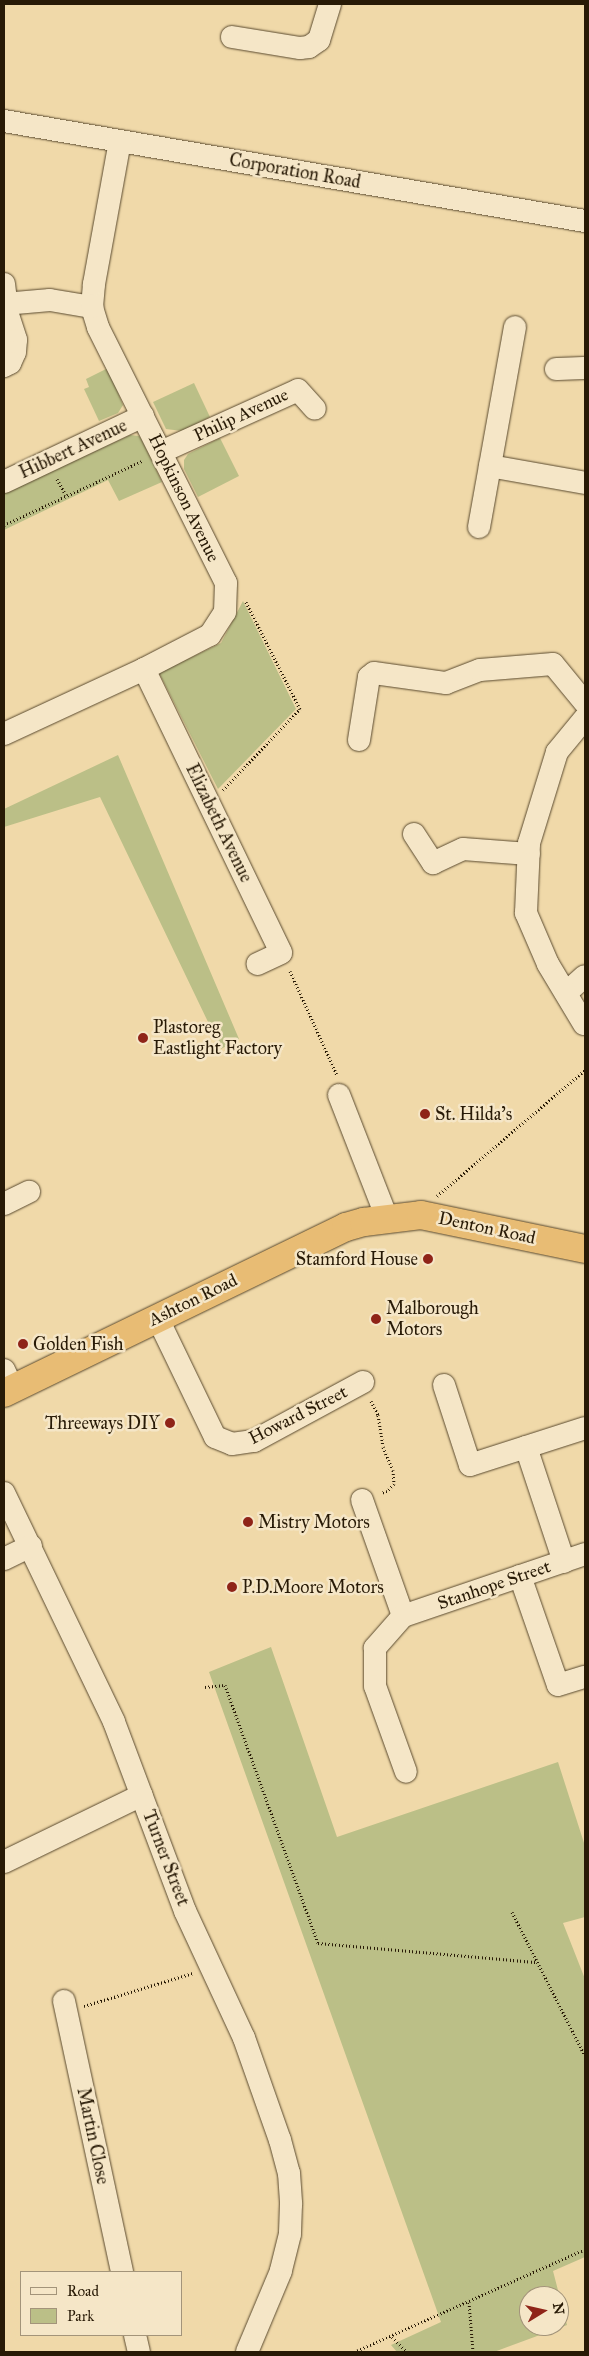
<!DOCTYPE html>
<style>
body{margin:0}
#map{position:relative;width:589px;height:2356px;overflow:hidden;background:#f0d9a9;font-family:"IM FELL Great Primer",serif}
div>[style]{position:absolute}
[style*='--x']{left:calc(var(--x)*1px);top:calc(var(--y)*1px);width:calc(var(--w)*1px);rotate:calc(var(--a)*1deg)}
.green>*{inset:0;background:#bbbf87}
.path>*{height:3px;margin-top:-1.5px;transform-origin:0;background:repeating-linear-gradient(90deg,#281a06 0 1px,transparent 0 3.5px)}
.roads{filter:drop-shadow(0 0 1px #5a4a2f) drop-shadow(0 0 1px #5a4a2f)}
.minor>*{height:22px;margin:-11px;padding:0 11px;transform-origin:11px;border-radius:11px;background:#f5e6c7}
.highway>*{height:28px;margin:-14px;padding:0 14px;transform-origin:14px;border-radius:14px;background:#e8bc74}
.dots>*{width:14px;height:14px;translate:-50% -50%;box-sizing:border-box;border:2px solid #f5e6c7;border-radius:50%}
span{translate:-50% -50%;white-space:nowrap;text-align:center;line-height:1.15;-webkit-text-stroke:5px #f5e6c7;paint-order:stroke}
.street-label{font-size:18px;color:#281a06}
.poi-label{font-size:18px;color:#281a06}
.left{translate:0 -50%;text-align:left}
.right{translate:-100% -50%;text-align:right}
.frame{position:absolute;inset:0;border:5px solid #281a06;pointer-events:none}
.legend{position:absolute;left:20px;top:2271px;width:162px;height:65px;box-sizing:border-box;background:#f5e6c7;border:1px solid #a3947a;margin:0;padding:6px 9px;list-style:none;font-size:15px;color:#281a06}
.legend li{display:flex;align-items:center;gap:10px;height:25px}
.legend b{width:25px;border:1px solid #a3947a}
.north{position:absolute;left:519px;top:2286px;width:50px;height:50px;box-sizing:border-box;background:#f5e6c7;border:1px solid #a3947a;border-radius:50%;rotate:81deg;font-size:14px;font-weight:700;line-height:20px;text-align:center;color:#281a06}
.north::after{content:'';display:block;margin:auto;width:18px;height:22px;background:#8f2418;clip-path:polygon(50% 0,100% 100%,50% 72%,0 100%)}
</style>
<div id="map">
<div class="green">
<div style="clip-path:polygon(108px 368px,123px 405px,118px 413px,99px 421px,84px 389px,89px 387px,86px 379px)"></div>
<div style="clip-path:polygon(194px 383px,210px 417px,182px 431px,166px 429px,153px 402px)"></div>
<div style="clip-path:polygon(130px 435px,139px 436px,142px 440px,162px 482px,119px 501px,108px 480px,4px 530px,4px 493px)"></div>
<div style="clip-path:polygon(220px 438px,239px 476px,198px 497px,184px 469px,184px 460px,188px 454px)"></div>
<div style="clip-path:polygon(243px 601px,296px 709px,218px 789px,159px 673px,221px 643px)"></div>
<div style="clip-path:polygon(118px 755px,239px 1039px,221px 1049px,100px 797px,4px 827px,4px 809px)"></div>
<div style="clip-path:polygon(evenodd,271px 1647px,337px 1837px,558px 1762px,585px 1846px,585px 1917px,563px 1923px,585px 1979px,585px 2257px,553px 2271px,567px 2325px,494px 2352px,397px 2352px,391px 2345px,441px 2322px,209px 1672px,271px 1647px,529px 2296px,559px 2296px,559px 2326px,529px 2326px,529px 2296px)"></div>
</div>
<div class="path">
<div style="--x:57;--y:479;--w:18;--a:61"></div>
<div style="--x:4;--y:525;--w:152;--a:-24.9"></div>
<div style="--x:223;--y:790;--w:112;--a:-46.5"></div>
<div style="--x:300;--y:709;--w:120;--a:-116.8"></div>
<div style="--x:290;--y:971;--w:114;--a:65.7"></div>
<div style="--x:437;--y:1196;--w:194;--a:-40.4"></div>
<div style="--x:371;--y:1401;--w:16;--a:63"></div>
<div style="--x:378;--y:1415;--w:32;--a:81"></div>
<div style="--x:383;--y:1447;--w:25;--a:67"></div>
<div style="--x:393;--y:1470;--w:14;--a:86"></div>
<div style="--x:394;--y:1484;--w:10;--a:135"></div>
<div style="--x:387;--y:1491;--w:6;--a:162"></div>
<div style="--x:205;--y:1687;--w:20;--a:-6"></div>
<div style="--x:225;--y:1685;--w:274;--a:70.2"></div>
<div style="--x:318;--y:1943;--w:220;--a:5"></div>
<div style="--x:512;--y:1912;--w:161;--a:63.1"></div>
<div style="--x:84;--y:2006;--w:114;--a:-16.8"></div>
<div style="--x:469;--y:2302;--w:50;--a:85.4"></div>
<div style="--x:392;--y:2337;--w:21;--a:45"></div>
<div style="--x:354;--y:2352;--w:253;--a:-24"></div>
</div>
<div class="roads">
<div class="minor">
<div style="--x:232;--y:37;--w:69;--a:9.2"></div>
<div style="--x:300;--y:48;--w:9;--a:-6"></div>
<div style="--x:309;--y:47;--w:12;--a:-35"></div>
<div style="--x:319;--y:40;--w:38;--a:-73"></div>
<div style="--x:4;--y:121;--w:590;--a:9.77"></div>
<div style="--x:4;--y:284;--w:31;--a:83"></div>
<div style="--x:8;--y:315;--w:26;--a:72"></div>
<div style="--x:16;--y:340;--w:12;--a:95"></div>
<div style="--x:15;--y:352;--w:12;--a:114"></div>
<div style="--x:10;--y:363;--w:7;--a:153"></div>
<div style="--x:4;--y:304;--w:46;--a:-5"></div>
<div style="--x:50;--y:300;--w:43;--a:9.5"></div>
<div style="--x:556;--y:369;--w:29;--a:-2"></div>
<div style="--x:161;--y:452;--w:150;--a:-24.3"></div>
<div style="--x:298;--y:390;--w:25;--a:48"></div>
<div style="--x:490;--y:466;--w:97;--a:10.1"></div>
<div style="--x:4;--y:482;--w:154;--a:-25.4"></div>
<div style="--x:479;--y:527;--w:203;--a:-79.8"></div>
<div style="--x:144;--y:669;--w:315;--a:64.2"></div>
<div style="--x:281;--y:953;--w:26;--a:155"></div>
<div style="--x:4;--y:734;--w:154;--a:-24.9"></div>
<div style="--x:144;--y:669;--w:74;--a:-27.3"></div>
<div style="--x:210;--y:635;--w:27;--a:-57"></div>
<div style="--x:225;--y:612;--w:29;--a:-88"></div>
<div style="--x:226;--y:583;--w:286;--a:-116.6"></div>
<div style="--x:98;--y:327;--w:21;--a:-107"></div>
<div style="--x:92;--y:307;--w:23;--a:-85"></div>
<div style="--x:94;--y:284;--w:145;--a:-79.7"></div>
<div style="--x:359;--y:740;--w:64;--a:-81"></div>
<div style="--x:369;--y:677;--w:6;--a:-39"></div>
<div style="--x:374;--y:673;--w:73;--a:7.9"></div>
<div style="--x:446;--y:683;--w:36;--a:-21"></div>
<div style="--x:480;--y:670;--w:73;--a:-4.7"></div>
<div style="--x:553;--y:664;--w:50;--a:50.6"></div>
<div style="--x:414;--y:834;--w:35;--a:57"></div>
<div style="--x:433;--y:863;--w:33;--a:-25"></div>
<div style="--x:463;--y:849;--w:66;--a:4.3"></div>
<div style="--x:566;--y:993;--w:25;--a:-42"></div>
<div style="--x:584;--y:1024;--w:70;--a:-121"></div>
<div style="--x:548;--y:964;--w:56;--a:-113.3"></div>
<div style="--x:526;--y:913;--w:70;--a:-87.5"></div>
<div style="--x:529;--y:843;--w:95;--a:-72.9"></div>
<div style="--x:557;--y:752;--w:44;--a:-50.5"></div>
<div style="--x:339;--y:1095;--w:132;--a:68.7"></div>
<div style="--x:4;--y:1204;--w:28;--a:-26"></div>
<div style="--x:157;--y:1317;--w:133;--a:64.2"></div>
<div style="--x:215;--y:1437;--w:18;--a:22"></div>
<div style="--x:232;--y:1444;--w:22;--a:-8"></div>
<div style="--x:254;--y:1441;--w:124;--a:-28.4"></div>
<div style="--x:4;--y:1370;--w:21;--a:65"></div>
<div style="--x:444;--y:1385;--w:84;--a:72"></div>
<div style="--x:470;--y:1465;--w:121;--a:-17.8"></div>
<div style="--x:526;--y:1447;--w:121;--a:71.7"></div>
<div style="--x:4;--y:1493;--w:254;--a:64.3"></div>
<div style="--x:114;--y:1722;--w:202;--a:69.4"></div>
<div style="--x:185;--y:1911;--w:140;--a:65.1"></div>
<div style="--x:244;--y:2038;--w:108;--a:70.6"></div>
<div style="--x:280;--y:2140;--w:34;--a:75"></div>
<div style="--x:289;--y:2173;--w:31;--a:86"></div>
<div style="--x:291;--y:2204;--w:30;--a:92"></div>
<div style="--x:290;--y:2234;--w:38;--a:104"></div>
<div style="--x:281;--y:2271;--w:88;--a:112.8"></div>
<div style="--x:362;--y:1500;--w:123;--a:70.5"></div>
<div style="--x:403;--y:1616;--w:43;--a:131.2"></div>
<div style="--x:375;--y:1648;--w:38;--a:90"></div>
<div style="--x:375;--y:1686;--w:91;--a:70.2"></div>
<div style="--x:4;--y:1559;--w:30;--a:-26"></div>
<div style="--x:520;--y:1576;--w:115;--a:70.8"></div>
<div style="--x:558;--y:1685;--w:28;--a:-17"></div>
<div style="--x:403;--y:1616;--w:192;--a:-18.8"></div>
<div style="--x:4;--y:1862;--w:153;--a:-25.9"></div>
<div style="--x:64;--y:2001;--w:277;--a:77.9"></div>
<div style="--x:135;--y:2335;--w:17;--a:77"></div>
</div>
<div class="highway">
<div style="--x:4;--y:1393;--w:380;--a:-25.9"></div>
<div style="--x:346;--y:1227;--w:19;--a:-16"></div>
<div style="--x:364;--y:1222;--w:57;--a:-7"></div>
<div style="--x:421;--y:1215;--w:167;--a:11.7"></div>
</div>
</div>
<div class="dots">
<div style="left:143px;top:1038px;background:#8f2418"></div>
<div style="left:425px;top:1114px;background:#8f2418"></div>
<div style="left:428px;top:1259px;background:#8f2418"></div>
<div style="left:376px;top:1319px;background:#8f2418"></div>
<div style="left:23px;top:1344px;background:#8f2418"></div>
<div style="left:170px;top:1423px;background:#8f2418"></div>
<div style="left:248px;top:1522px;background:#8f2418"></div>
<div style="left:232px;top:1587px;background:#8f2418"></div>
</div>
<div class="street-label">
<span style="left:295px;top:171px;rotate:10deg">Corporation Road</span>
<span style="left:241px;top:415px;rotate:-25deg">Philip Avenue</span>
<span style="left:73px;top:449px;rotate:-25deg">Hibbert Avenue</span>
<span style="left:184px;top:498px;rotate:64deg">Hopkinson Avenue</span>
<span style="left:219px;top:823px;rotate:64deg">Elizabeth Avenue</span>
<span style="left:487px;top:1228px;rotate:12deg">Denton Road</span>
<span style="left:193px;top:1300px;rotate:-26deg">Ashton Road</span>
<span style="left:298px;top:1415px;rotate:-27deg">Howard Street</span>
<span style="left:494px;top:1585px;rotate:-19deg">Stanhope Street</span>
<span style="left:166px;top:1858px;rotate:69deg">Turner Street</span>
<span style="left:93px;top:2136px;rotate:78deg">Martin Close</span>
</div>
<div class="poi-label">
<span class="left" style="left:153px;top:1038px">Plastoreg<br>Eastlight Factory</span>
<span class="left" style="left:435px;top:1114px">St. Hilda's</span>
<span class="right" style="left:418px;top:1259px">Stamford House</span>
<span class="left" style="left:386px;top:1319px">Malborough<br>Motors</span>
<span class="left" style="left:33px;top:1344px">Golden Fish</span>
<span class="right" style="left:160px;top:1423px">Threeways DIY</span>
<span class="left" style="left:258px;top:1522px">Mistry Motors</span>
<span class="left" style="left:242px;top:1587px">P.D.Moore Motors</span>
</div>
<div class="frame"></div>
<ul class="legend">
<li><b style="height:6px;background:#f5e6c7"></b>Road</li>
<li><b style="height:14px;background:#bbbf87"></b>Park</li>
</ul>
<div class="north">N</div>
</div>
